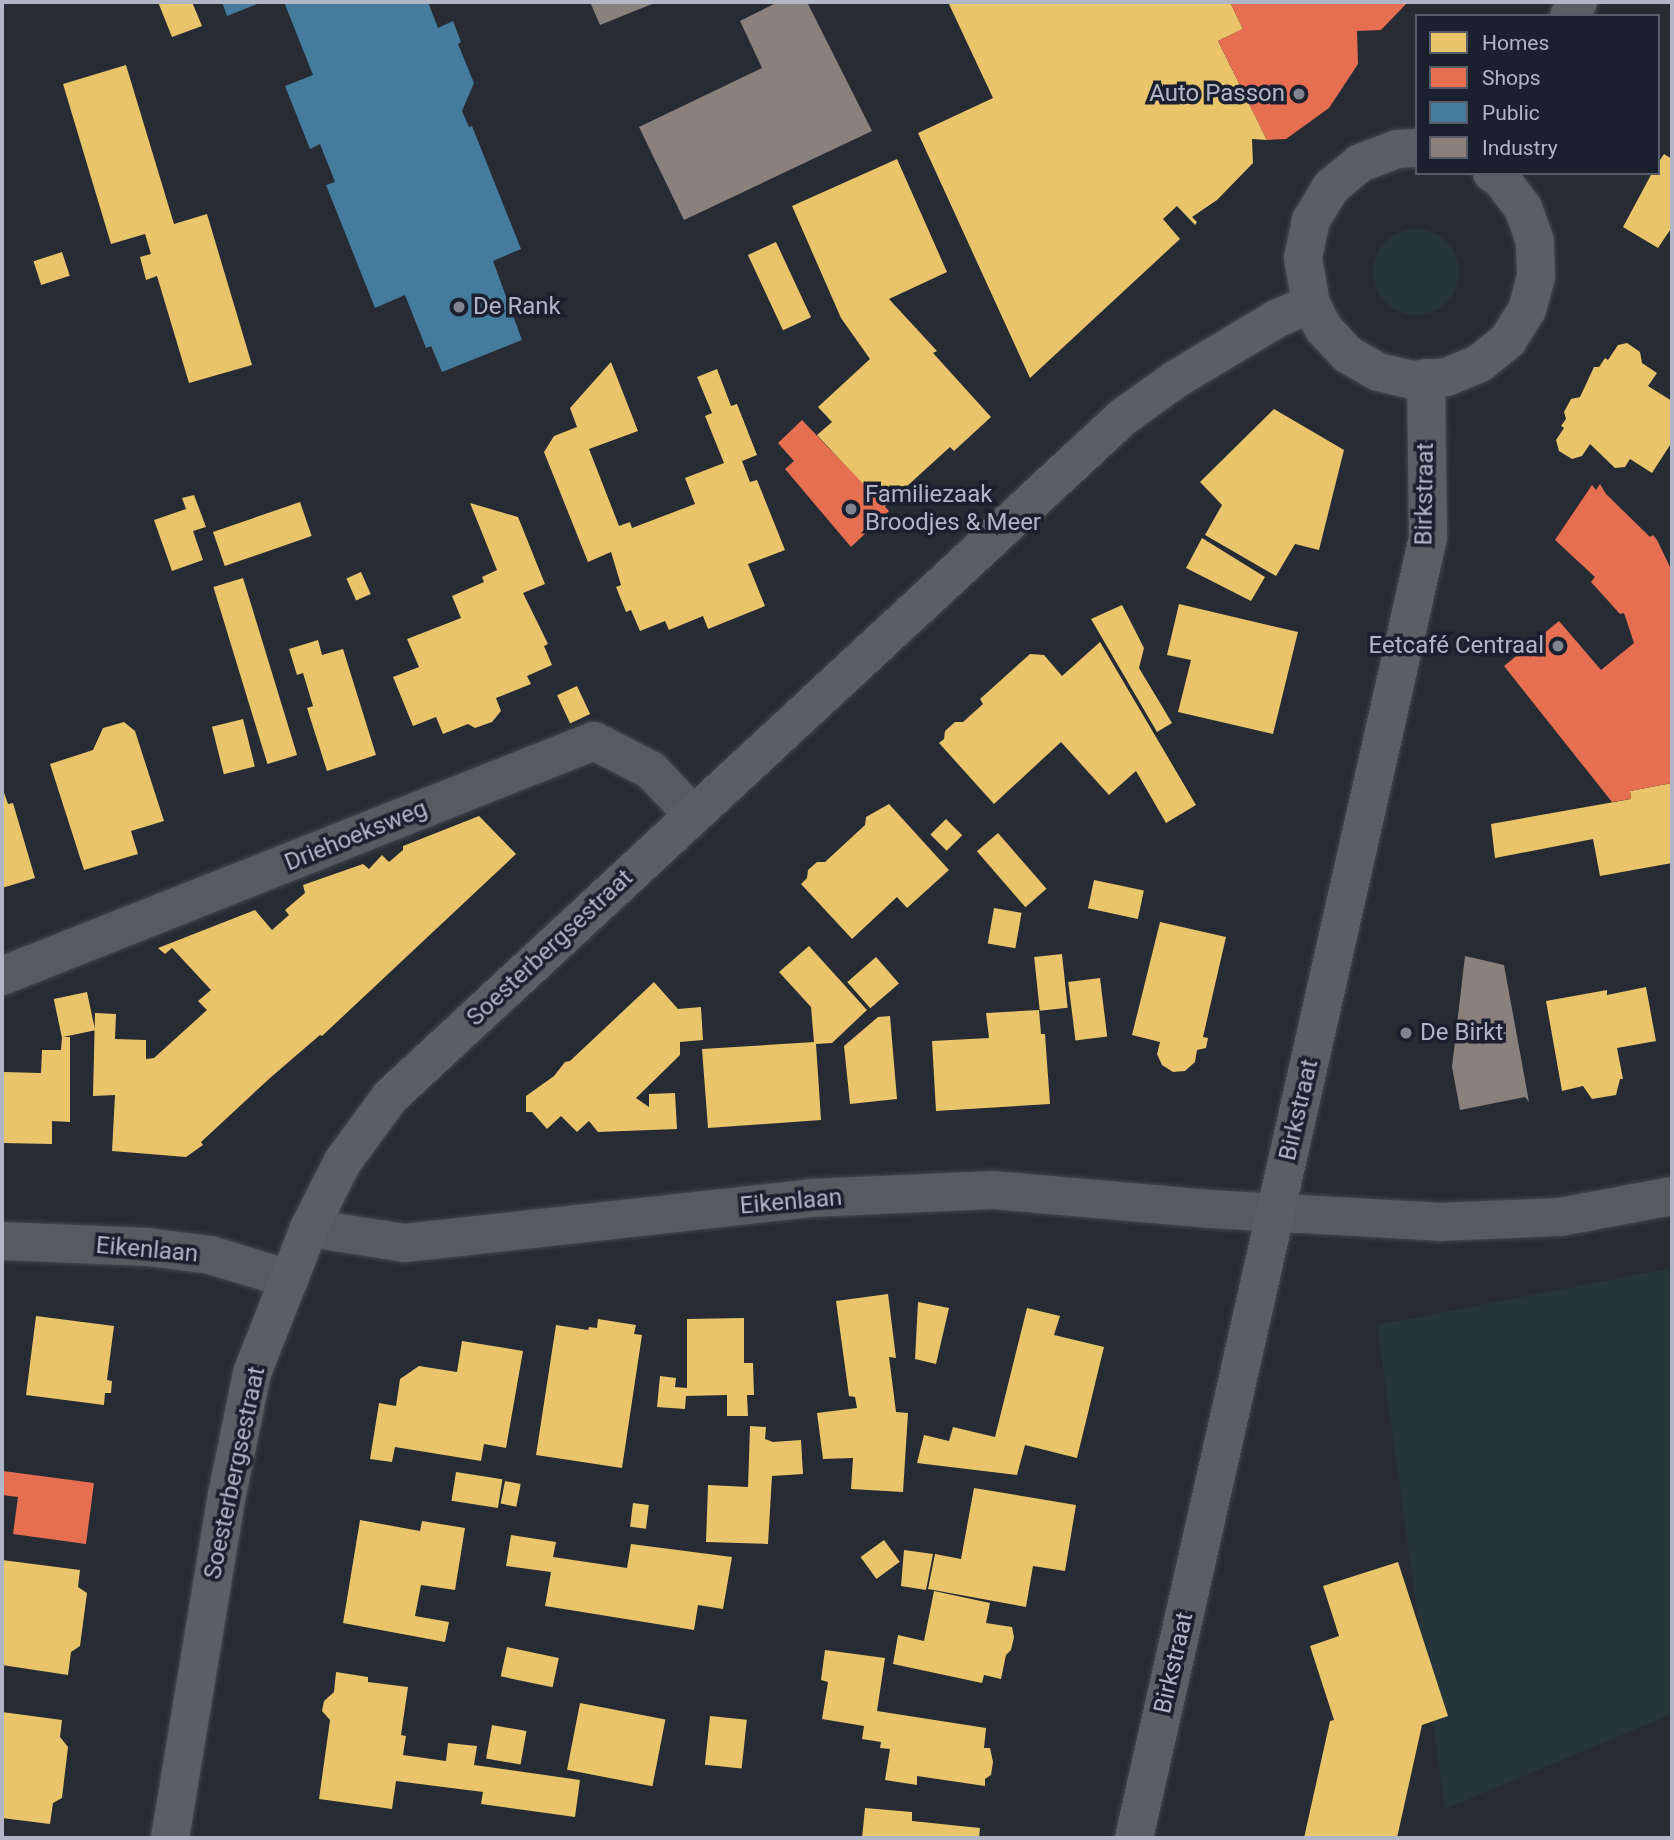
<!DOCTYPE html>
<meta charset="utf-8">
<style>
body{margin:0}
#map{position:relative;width:1674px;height:1840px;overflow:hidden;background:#272b34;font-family:Roboto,sans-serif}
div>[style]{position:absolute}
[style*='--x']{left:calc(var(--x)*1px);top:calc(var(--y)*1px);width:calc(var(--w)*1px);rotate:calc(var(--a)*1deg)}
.green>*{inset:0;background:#25353a}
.round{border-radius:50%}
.homes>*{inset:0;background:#e9c46a;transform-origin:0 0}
.shops>*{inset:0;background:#e76f51}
.public>*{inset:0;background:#457b9d}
.industry>*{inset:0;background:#8a817c}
.roads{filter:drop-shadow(0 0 2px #43464d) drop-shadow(0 0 2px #43464d)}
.street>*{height:38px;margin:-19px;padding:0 19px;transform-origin:19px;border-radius:19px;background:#575a61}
.secondary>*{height:38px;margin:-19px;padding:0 19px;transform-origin:19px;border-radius:19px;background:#5a5e66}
.dots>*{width:19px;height:19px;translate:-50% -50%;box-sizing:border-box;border:4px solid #1b202e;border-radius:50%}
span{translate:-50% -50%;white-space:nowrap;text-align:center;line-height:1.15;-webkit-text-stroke:7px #1b202e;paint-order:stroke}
.poi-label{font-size:24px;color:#b0b6c5}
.right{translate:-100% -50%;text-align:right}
.left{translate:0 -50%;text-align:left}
.street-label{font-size:24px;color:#b0b6c5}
.frame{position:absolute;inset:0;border:4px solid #b0b6c5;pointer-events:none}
.legend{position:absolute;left:1415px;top:14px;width:245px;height:161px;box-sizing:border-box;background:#1b202e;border:2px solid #575c6a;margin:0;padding:9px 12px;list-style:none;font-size:21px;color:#b0b6c5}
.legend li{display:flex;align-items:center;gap:14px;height:35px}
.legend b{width:35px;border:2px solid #575c6a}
</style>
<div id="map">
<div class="green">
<div class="round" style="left:1373px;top:229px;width:86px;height:86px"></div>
<div style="clip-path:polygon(1672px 1268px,1672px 1714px,1445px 1809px,1377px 1325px)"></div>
</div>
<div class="homes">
<div style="clip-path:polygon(158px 2px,192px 2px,202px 26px,172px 37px)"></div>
<div style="clip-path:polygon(948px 2px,1230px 2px,1243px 29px,1218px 41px,1267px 140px,1252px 139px,1253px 163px,1217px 200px,1192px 217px,1197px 222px,1195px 225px,1177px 206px,1163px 219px,1180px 239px,1030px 378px,918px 133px,993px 98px)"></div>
<div style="clip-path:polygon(126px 65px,174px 224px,207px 214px,252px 365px,189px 383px,157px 276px,146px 280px,140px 257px,151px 254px,145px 234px,111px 244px,63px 84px)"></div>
<div style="clip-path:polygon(1664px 154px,1672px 159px,1672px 227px,1658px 248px,1623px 227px,1652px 173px,1658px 173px,1658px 163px)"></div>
<div style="clip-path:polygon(897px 159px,947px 272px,889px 299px,937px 351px,933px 353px,991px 417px,954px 451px,950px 447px,884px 507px,817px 435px,832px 422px,818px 407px,870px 359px,841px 318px,792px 206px)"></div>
<div style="left:776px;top:242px;width:83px;height:31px;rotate:65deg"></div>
<div style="left:62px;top:252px;width:25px;height:30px;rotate:72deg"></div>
<div style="clip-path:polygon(1627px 343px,1640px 352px,1642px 363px,1657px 373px,1648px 386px,1672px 401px,1672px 442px,1652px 473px,1630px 459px,1625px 467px,1615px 468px,1590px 444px,1582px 456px,1572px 459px,1559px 451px,1556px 440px,1564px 428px,1561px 426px,1566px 419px,1564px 412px,1571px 399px,1580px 397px,1594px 367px,1599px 367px,1605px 358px,1608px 360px,1618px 345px)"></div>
<div style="clip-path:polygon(611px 362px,638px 431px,589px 449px,619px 526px,630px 522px,632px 528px,695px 504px,685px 478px,724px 463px,705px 416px,712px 413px,697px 377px,717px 369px,731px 406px,737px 404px,757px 455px,742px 461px,750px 482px,757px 480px,785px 550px,748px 564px,765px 606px,708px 629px,703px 616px,669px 630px,665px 621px,640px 631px,631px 610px,626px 612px,616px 587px,621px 585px,611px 552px,588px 562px,544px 452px,554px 436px,577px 427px,570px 408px)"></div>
<div style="clip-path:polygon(1274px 409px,1344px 450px,1319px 550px,1295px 544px,1276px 576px,1205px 535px,1222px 505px,1200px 482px)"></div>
<div style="clip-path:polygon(194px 495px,206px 527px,193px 531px,203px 560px,172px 571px,154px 520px,186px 509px,182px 498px)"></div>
<div style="left:300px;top:502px;width:36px;height:92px;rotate:71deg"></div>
<div style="clip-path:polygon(470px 503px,518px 517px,545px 584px,523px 593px,548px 644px,544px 646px,552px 665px,527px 676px,531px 684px,496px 698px,501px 711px,492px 722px,475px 728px,468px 724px,443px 734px,436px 717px,413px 726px,393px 677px,419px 667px,407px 639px,461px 618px,452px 596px,484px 582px,482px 577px,497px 570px)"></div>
<div style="clip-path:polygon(1202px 538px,1265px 577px,1251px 601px,1186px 568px)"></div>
<div style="left:361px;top:572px;width:24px;height:16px;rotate:66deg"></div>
<div style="left:243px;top:578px;width:185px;height:31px;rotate:73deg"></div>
<div style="clip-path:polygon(1179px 604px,1298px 632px,1273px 734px,1178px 712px,1191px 660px,1167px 655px)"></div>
<div style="clip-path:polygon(1122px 605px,1144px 648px,1139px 668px,1172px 723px,1157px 732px,1091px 619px)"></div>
<div style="clip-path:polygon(318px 640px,322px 655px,343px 649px,376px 755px,327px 771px,307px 708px,313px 706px,303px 673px,297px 675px,289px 649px)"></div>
<div style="clip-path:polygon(1100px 642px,1196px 805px,1166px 823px,1136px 771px,1109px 795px,1061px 742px,994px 804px,939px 743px,944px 739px,945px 731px,955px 722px,963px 722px,983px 704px,980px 699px,1030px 654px,1044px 655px,1062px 676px)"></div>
<div style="left:577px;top:686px;width:31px;height:22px;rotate:65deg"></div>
<div style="left:243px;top:719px;width:49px;height:32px;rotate:76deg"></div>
<div style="clip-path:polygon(124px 722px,135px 731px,164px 821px,131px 831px,138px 854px,84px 870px,50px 764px,93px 750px,103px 728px)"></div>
<div style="clip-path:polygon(1672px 783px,1672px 863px,1600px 876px,1593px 839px,1495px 858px,1491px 824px,1631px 799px,1630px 791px)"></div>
<div style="clip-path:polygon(2px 787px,8px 804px,13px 803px,35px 878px,2px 888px)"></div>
<div style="clip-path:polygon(889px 804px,949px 870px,907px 908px,897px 897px,852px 939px,801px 884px,807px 878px,808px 870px,817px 862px,825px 862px,865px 825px,866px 817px)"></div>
<div style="clip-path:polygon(479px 816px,516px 854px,322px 1036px,320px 1035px,270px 1078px,201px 1142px,203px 1145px,186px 1157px,112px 1151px,115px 1095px,93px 1096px,95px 1013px,116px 1014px,115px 1039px,146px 1040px,146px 1059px,154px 1058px,207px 1010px,198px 1001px,211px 990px,172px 948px,165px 954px,158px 948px,255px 910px,272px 930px,289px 915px,285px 910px,305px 893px,303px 885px,363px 864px,369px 869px,382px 855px,389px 862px,403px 850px,403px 846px)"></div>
<div style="left:946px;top:819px;width:23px;height:22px;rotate:45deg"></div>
<div style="left:998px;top:833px;width:74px;height:28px;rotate:49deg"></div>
<div style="left:1094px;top:880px;width:51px;height:29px;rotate:12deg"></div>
<div style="left:994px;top:908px;width:28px;height:36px;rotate:10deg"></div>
<div style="clip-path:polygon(1160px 922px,1226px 937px,1203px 1037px,1208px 1038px,1206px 1048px,1197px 1050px,1195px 1062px,1185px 1071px,1173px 1072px,1162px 1065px,1157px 1054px,1160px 1042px,1132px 1035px)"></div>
<div style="clip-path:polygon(809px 946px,867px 1010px,832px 1043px,816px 1044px,821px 1120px,708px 1128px,702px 1049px,814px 1042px,811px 1007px,779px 972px)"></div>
<div style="left:1062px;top:954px;width:54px;height:28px;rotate:84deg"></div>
<div style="left:876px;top:957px;width:35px;height:38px;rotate:49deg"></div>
<div style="left:1100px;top:978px;width:59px;height:32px;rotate:83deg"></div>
<div style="clip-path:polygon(654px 982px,678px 1009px,701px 1007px,703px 1040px,680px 1042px,680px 1055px,636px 1098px,649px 1107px,649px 1094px,675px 1093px,677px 1129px,598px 1132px,589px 1121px,577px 1132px,561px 1116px,547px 1129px,532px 1112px,526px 1112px,526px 1096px,554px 1076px,565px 1062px,570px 1061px)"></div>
<div style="clip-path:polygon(1646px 987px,1656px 1041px,1617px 1048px,1623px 1079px,1620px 1079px,1616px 1095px,1592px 1099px,1583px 1086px,1562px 1091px,1546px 1001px,1607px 990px,1607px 995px)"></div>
<div style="left:87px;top:992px;width:39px;height:34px;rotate:78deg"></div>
<div style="clip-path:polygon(1039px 1010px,1041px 1034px,1045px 1034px,1050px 1104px,936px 1111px,932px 1041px,989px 1038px,986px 1013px)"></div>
<div style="clip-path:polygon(890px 1016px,897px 1099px,850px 1104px,844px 1046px,878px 1017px)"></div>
<div style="clip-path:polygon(62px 1037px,70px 1037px,70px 1122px,52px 1121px,52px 1144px,2px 1143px,4px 1072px,41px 1073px,42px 1050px,61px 1050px)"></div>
<div style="clip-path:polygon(888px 1294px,896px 1358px,889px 1357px,896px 1412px,908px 1413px,903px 1492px,851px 1489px,853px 1458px,823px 1459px,817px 1413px,857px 1408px,855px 1397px,849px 1396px,836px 1301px)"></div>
<div style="clip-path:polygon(918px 1302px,949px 1308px,936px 1364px,915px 1359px)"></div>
<div style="clip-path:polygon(1027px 1308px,1060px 1316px,1054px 1335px,1104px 1347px,1077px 1458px,1025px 1445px,1017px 1475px,917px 1463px,924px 1435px,949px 1441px,953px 1427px,995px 1437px)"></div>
<div style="clip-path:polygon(36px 1316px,114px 1326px,107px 1380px,112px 1381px,111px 1393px,105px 1393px,104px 1405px,26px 1395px)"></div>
<div style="clip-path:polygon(744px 1318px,744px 1363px,753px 1363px,754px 1395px,747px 1395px,748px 1416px,727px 1416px,727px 1395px,686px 1396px,685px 1409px,657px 1407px,660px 1376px,676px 1378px,675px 1387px,687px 1388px,687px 1319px)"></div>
<div style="clip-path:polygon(598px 1319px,636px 1325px,634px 1334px,642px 1335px,622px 1468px,536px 1455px,556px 1325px,588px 1330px,589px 1327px,597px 1328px)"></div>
<div style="clip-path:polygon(462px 1341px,523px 1351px,506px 1448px,484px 1444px,481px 1461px,395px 1447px,392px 1462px,370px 1459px,379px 1403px,396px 1406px,400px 1379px,419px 1366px,457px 1372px)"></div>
<div style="clip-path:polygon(750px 1426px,766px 1427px,765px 1439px,773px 1442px,801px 1440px,803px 1474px,772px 1476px,768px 1544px,706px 1542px,708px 1485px,748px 1487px)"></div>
<div style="left:456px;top:1472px;width:47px;height:29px;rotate:9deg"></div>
<div style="left:505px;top:1481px;width:16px;height:23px;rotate:11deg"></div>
<div style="clip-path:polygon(974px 1488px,1076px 1505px,1065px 1571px,1033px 1566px,1026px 1607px,928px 1589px,935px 1554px,961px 1559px)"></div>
<div style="left:633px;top:1503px;width:16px;height:24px;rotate:7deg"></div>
<div style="clip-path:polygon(360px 1520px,420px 1531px,422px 1521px,465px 1528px,455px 1590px,421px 1585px,415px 1616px,449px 1622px,445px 1642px,343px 1623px)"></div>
<div style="clip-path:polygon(511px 1535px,556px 1542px,553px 1557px,627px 1568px,631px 1544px,732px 1557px,723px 1609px,698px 1605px,694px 1630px,545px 1606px,551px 1572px,506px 1566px)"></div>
<div style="left:884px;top:1540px;width:27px;height:29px;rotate:54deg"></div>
<div style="clip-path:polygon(904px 1550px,933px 1554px,926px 1590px,901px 1586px)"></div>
<div style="clip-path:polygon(2px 1560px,80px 1570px,78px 1587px,87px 1593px,80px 1646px,71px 1652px,68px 1675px,2px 1665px)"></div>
<div style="clip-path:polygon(1398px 1562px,1448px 1716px,1422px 1725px,1397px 1838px,1304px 1838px,1330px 1721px,1334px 1720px,1310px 1646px,1339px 1636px,1323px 1586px)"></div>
<div style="clip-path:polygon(934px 1591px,990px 1603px,986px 1623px,1012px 1627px,1014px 1637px,1011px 1650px,1006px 1655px,1001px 1679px,984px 1675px,982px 1683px,893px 1664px,898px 1635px,924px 1641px)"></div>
<div style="left:507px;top:1647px;width:53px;height:30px;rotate:12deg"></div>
<div style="clip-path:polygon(825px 1650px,885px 1658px,877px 1711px,986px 1728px,984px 1748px,990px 1748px,993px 1762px,991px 1775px,985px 1779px,985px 1786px,917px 1776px,917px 1785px,885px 1780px,890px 1749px,880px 1748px,881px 1742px,862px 1739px,864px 1726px,822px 1719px,828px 1682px,821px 1680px)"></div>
<div style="clip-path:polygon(336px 1672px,368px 1677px,368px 1682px,408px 1687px,401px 1735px,406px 1736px,403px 1755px,446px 1761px,448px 1743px,477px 1746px,474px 1765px,580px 1780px,575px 1817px,481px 1804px,483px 1792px,396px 1781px,392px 1809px,319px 1799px,330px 1720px,322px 1711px,324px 1701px,334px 1692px)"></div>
<div style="left:580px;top:1703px;width:87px;height:68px;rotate:11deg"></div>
<div style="clip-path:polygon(2px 1712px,62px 1720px,60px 1737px,68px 1747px,62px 1798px,53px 1803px,50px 1824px,2px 1818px)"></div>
<div style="left:710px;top:1716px;width:37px;height:49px;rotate:6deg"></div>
<div style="left:492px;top:1725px;width:35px;height:34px;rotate:10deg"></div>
<div style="clip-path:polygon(865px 1808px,912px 1812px,912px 1821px,980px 1828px,979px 1838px,862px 1838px)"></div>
</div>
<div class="shops">
<div style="clip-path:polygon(1230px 2px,1408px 2px,1381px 30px,1357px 31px,1358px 64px,1329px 108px,1286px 139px,1267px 140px,1218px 41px,1243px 29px)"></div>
<div style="clip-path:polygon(802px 420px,889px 511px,851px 547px,785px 469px,794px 461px,778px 443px)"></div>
<div style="clip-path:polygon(1600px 484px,1606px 494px,1650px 537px,1653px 535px,1657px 540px,1672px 571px,1672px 783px,1630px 791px,1631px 799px,1612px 802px,1504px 666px,1559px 621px,1601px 670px,1634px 643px,1624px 613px,1620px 614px,1591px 582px,1595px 577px,1555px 540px,1592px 485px,1596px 490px)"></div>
<div style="clip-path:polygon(3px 1471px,94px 1483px,86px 1544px,13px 1534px,18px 1497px,2px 1495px)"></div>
</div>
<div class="public">
<div style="clip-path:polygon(222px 2px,262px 2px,227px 16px)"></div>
<div style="clip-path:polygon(284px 2px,428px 2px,438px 28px,453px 21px,461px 42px,458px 44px,474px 83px,462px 111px,469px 127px,472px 126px,521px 249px,493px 261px,522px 340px,442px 372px,431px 346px,426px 348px,405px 295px,375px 308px,326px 185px,335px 182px,320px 144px,310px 149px,285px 86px,313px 75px)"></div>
</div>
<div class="industry">
<div style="clip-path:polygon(590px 2px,657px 2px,600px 25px)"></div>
<div style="clip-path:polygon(778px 2px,807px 2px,872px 131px,684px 220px,639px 127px,762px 68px,740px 21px)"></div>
<div style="clip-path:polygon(1465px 956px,1504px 965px,1529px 1102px,1525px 1097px,1460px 1110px,1452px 1067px)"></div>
</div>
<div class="roads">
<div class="street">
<div style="--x:2;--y:976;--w:637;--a:-21.65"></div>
<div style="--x:594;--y:741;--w:64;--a:27"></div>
<div style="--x:651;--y:770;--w:60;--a:47"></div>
<div style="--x:309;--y:1228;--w:97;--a:8.9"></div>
<div style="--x:405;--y:1243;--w:408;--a:-6.3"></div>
<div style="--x:811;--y:1198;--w:182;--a:-2.5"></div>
<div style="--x:993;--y:1190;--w:218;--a:5"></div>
<div style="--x:1210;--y:1209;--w:229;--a:3.2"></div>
<div style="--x:1439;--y:1222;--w:121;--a:-2.4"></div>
<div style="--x:1560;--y:1217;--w:114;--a:-10.6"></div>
<div style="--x:2;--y:1241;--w:145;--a:2.4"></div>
<div style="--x:147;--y:1247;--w:64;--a:7.2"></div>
<div style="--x:210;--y:1255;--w:83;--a:16.9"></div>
</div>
<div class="secondary">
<div style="--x:1569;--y:16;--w:17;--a:-57"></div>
<div style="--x:1417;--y:148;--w:20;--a:177"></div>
<div style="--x:1397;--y:149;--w:40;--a:159"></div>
<div style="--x:1360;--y:163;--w:38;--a:140"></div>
<div style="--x:1331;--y:187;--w:39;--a:121"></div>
<div style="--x:1311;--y:220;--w:39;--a:102"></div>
<div style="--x:1303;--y:258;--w:47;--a:80.1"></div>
<div style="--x:1311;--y:304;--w:27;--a:63"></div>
<div style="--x:1323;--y:328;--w:35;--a:47"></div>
<div style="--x:1347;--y:354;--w:36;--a:30"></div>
<div style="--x:1378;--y:372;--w:35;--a:13"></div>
<div style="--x:1412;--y:380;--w:35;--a:-5"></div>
<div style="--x:1447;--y:377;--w:36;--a:-23"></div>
<div style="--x:1480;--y:363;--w:36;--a:-39"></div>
<div style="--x:1508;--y:340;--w:36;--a:-58"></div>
<div style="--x:1527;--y:310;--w:35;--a:-75"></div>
<div style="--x:1536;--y:276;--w:35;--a:-92"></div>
<div style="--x:1535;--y:241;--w:35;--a:-110"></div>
<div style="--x:1523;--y:208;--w:36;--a:-127"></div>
<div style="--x:1501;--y:179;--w:11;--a:-146"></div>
<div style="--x:170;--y:1838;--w:348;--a:-80.6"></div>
<div style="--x:227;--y:1495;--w:125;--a:-78.4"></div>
<div style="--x:252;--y:1373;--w:156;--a:-68.5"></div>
<div style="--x:309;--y:1228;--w:75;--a:-63.1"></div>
<div style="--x:343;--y:1161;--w:81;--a:-53.6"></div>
<div style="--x:391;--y:1096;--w:998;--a:-42.85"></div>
<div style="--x:1123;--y:417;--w:65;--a:-35.6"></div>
<div style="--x:1176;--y:379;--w:119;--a:-30.9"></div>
<div style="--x:1278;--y:318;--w:36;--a:-23"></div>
<div style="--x:1134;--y:1838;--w:1333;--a:-77.26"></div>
<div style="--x:1428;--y:538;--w:160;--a:-90.7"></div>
</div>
</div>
<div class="dots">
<div style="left:1299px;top:94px;background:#808592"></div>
<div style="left:459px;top:307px;background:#808592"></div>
<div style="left:851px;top:509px;background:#808592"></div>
<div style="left:1558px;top:646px;background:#808592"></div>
<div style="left:1406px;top:1033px;background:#808592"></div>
</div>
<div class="poi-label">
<span class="right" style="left:1285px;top:94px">Auto Passon</span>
<span class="left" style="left:473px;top:307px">De Rank</span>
<span class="left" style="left:865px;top:509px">Familiezaak<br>Broodjes &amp; Meer</span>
<span class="right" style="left:1544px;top:646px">Eetcafé Centraal</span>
<span class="left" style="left:1420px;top:1033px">De Birkt</span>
</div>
<div class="street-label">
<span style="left:1425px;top:494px;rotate:-89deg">Birkstraat</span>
<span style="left:356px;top:836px;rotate:-22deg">Driehoeksweg</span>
<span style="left:550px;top:948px;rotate:-43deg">Soesterbergsestraat</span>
<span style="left:1299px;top:1110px;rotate:-77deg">Birkstraat</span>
<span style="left:791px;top:1202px;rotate:-5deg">Eikenlaan</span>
<span style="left:147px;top:1250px;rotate:5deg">Eikenlaan</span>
<span style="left:235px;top:1473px;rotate:-78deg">Soesterbergsestraat</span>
<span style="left:1174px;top:1663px;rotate:-77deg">Birkstraat</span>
</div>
<div class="frame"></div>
<ul class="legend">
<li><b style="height:19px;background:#e9c46a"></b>Homes</li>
<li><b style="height:19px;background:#e76f51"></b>Shops</li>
<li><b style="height:19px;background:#457b9d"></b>Public</li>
<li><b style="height:19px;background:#8a817c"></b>Industry</li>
</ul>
</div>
